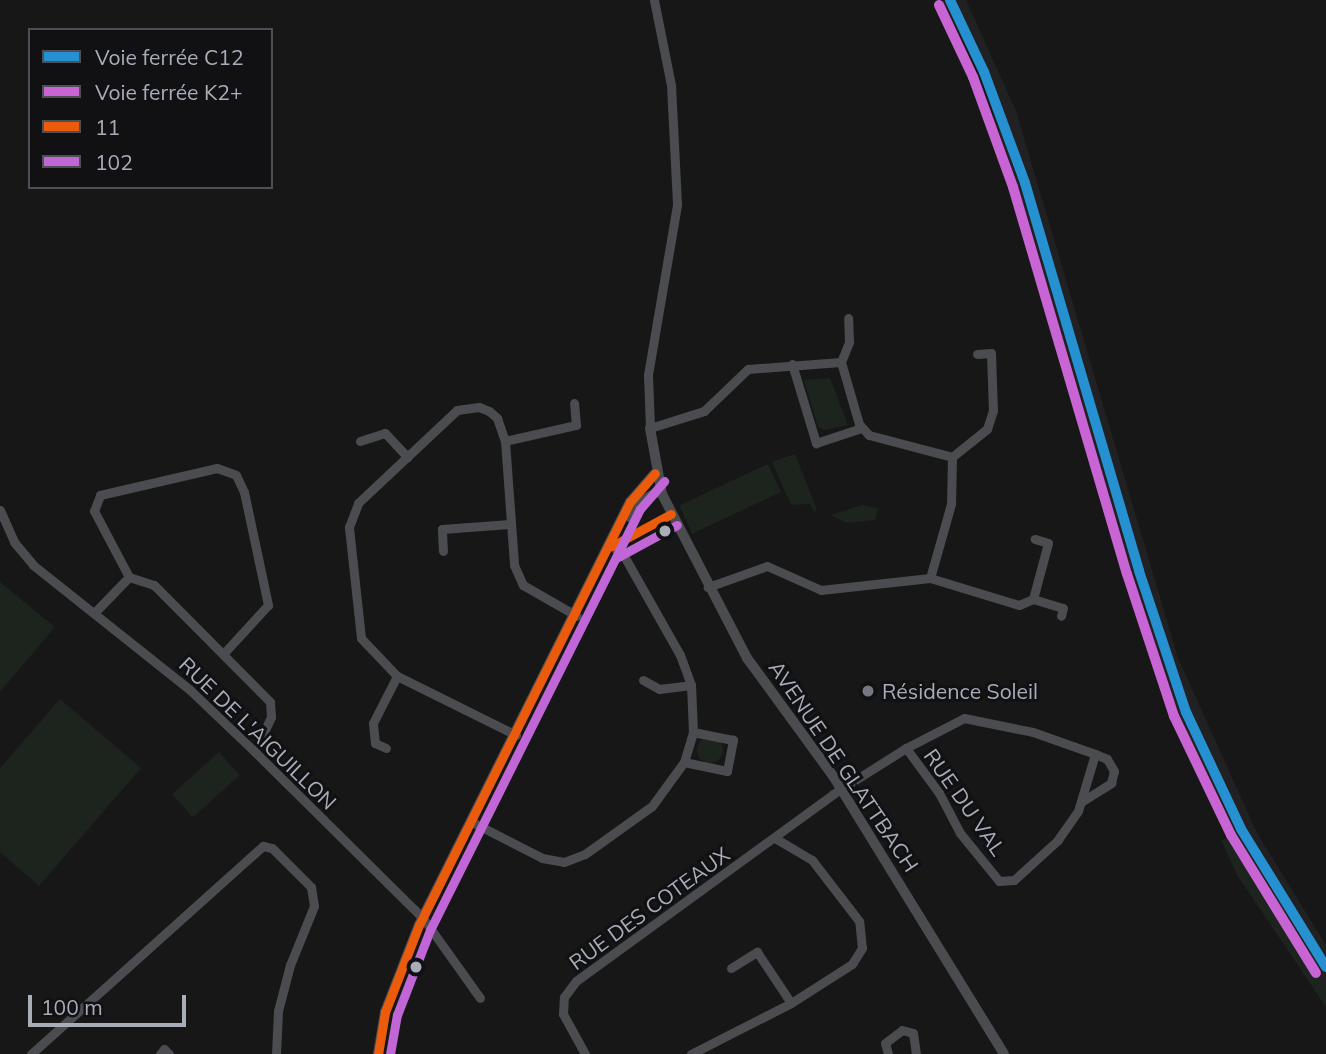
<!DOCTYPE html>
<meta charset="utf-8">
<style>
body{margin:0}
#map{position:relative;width:1326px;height:1054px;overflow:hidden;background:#171717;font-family:Mulish,sans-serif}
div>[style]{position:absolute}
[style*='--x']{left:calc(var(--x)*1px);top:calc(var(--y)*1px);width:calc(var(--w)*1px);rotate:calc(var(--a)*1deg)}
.built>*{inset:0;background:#212123}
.green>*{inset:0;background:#1d241e;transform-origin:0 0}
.round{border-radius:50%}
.minor>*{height:9px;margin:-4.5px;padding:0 4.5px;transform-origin:4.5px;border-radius:4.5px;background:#4b4c50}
.tertiary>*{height:10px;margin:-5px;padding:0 5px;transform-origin:5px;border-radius:5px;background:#4b4c50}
.bus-1>*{height:9px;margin:-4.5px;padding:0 4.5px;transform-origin:4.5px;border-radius:4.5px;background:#ea5b0c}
.bus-2>*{height:9px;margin:-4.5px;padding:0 4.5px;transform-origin:4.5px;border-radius:4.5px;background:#c166d7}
.rail-1>*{height:10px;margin:-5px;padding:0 5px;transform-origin:5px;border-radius:5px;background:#2691d0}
.rail-2>*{height:10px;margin:-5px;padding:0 5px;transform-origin:5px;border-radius:5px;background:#c864d4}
.dots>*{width:19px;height:19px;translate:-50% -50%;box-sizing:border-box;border:4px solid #111113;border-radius:50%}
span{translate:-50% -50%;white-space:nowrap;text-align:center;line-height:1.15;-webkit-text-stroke:6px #111113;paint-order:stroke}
.poi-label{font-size:21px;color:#a8adb8}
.left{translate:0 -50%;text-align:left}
.street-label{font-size:21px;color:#a8adb8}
.legend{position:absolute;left:28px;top:28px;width:245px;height:161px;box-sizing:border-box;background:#111113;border:2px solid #4d4f55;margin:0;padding:9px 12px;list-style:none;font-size:21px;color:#a8adb8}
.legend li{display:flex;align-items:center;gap:14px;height:35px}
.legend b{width:35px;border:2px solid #4d4f55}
.scale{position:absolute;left:28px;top:995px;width:158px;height:32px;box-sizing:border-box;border:4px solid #a8adb8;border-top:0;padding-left:9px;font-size:21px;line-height:24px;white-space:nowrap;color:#a8adb8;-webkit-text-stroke:5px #111113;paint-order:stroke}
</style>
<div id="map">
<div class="built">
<div style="clip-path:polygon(942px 0,966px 0,1016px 111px,1178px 658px,1257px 833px,1326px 945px,1326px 986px,1258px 878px,1209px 783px,1176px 706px,1140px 605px,1015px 181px,980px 75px)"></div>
</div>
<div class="green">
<div style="clip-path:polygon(830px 378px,848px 425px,824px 430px,818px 427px,804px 380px)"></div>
<div style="clip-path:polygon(795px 454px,817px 510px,814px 512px,810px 504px,791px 505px,772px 462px)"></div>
<div style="left:768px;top:464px;width:31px;height:98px;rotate:65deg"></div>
<div style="clip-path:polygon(862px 505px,878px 508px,875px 520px,847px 523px,831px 515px)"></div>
<div style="clip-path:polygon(0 582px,55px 627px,0 692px)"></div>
<div style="clip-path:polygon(60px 699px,141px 768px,39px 886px,0 852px,0 768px)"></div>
<div class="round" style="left:697px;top:737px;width:26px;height:26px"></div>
<div style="left:219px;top:752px;width:31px;height:63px;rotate:48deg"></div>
<div style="clip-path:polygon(1236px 835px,1326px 986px,1326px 1007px,1237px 875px,1221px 840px)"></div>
</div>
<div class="minor">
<div style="--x:654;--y:0;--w:87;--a:78.7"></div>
<div style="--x:671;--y:85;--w:120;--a:87.1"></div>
<div style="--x:677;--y:205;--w:172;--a:99.7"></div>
<div style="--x:648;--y:375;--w:53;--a:87.8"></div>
<div style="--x:650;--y:428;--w:57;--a:-17.5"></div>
<div style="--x:704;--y:411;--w:61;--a:-43.7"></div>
<div style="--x:748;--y:369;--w:93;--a:-4.3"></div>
<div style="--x:841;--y:362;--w:65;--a:73.8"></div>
<div style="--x:859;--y:424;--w:15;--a:48"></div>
<div style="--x:869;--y:435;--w:86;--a:14.8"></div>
<div style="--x:952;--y:457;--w:47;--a:91.2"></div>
<div style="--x:951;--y:504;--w:77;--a:105.8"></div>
<div style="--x:930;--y:578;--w:110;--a:173.7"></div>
<div style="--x:821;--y:590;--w:59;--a:-156"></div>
<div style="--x:767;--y:566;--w:63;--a:160.4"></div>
<div style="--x:841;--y:362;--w:22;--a:-68"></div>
<div style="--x:849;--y:342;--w:24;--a:-92"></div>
<div style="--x:792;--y:364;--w:83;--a:73.1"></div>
<div style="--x:816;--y:443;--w:47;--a:-18.4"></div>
<div style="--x:360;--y:441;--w:26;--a:-18"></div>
<div style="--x:385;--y:433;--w:33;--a:47"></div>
<div style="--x:505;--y:441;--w:73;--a:-12.7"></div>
<div style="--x:576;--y:425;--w:22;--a:-95"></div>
<div style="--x:952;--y:457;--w:45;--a:-38.7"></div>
<div style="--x:987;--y:429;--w:19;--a:-72"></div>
<div style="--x:993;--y:411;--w:58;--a:-92"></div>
<div style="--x:991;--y:353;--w:14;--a:176"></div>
<div style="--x:0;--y:510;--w:35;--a:66"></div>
<div style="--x:14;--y:542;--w:30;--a:50"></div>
<div style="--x:33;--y:565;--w:199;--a:38.5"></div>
<div style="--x:189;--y:689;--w:91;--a:43.7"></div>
<div style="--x:255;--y:752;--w:236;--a:44.7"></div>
<div style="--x:423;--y:918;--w:98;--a:54.5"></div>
<div style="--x:443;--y:551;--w:22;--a:-93"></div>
<div style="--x:442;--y:529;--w:68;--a:-4.2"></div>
<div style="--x:129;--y:577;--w:75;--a:-117.9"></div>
<div style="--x:94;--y:511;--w:17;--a:-69"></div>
<div style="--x:100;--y:495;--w:120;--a:-13"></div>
<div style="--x:217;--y:468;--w:20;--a:20"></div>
<div style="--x:236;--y:475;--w:19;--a:65"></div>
<div style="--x:244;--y:492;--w:116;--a:78"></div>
<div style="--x:268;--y:605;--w:64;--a:132.5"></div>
<div style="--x:930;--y:578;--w:93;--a:16.9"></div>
<div style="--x:1019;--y:605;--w:15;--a:-23"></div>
<div style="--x:1033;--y:599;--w:58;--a:-75"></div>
<div style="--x:1048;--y:543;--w:14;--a:-163"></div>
<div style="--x:1033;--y:599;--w:31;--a:17"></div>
<div style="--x:1063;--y:608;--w:8;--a:104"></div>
<div style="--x:96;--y:611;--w:47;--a:-45.9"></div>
<div style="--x:129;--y:577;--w:26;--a:18"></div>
<div style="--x:154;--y:585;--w:165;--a:45.2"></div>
<div style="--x:270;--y:702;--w:15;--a:86"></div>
<div style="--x:271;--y:717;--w:38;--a:115"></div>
<div style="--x:643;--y:680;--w:18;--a:29"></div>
<div style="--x:659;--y:689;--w:32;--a:-7"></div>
<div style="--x:516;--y:735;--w:133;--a:-153.6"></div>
<div style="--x:397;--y:676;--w:52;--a:-133.5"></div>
<div style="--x:361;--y:638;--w:112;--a:-96.2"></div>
<div style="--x:349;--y:527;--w:26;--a:-69"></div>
<div style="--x:358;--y:503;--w:136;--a:-43.2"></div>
<div style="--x:457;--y:410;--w:22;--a:-8"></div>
<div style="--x:479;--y:407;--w:11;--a:22"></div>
<div style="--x:489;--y:411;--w:11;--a:41"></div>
<div style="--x:497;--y:418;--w:24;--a:71"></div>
<div style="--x:505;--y:441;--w:124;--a:85.8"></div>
<div style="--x:514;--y:565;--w:22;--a:66"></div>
<div style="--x:523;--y:585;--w:62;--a:29.9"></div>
<div style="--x:386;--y:748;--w:12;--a:-156"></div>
<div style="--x:375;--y:743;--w:20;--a:-96"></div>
<div style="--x:373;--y:723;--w:53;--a:-62.9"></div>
<div style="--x:684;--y:762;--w:44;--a:11.8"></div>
<div style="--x:727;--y:771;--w:32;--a:-79"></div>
<div style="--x:733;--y:740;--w:41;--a:-168.7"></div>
<div style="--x:1081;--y:802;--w:36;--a:-32"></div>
<div style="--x:1111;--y:783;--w:12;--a:-76"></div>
<div style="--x:1114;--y:771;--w:14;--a:-120"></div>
<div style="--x:1107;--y:759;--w:13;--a:-157"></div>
<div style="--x:472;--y:822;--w:79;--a:27.2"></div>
<div style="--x:542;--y:858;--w:22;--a:10"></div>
<div style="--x:564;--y:862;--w:22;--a:-21"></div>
<div style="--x:585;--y:854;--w:82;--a:-35.6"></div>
<div style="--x:652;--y:806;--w:54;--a:-54"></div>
<div style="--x:684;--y:762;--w:31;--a:-73"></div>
<div style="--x:693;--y:732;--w:47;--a:-92.4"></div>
<div style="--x:691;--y:685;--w:32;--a:-110"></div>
<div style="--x:680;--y:655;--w:114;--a:-119.5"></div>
<div style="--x:624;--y:556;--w:16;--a:-140"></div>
<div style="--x:731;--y:968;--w:31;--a:-32"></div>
<div style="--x:757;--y:952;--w:61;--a:56.3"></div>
<div style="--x:31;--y:1054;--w:312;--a:-41.9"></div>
<div style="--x:263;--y:846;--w:9;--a:13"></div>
<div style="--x:272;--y:848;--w:55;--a:45"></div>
<div style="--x:311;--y:887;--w:19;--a:81"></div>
<div style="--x:314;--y:906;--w:64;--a:112.1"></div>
<div style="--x:290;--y:965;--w:48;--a:104.6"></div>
<div style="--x:278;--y:1011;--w:43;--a:92.7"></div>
<div style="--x:160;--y:1054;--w:6;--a:-51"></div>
<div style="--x:164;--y:1049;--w:7;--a:45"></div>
<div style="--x:585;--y:1054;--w:46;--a:-118.8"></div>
<div style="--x:563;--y:1014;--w:17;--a:-87"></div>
<div style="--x:564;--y:997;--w:20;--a:-53"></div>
<div style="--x:576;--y:981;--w:318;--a:-36"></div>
<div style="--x:833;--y:794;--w:86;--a:-32.2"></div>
<div style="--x:906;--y:748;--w:65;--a:-27.3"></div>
<div style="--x:964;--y:718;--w:70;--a:11.5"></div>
<div style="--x:1033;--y:732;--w:66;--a:19.5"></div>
<div style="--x:1095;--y:754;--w:59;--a:106.6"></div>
<div style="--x:1078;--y:811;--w:35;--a:125"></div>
<div style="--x:1058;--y:840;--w:59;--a:137.7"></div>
<div style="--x:1014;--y:880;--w:15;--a:176"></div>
<div style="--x:999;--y:881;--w:62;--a:-129.1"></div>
<div style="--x:960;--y:833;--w:45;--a:-117.7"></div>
<div style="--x:939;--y:793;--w:56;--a:-126.3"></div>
<div style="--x:691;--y:1054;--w:112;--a:-27"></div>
<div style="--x:791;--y:1003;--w:72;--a:-32.6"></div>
<div style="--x:852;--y:964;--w:19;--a:-58"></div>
<div style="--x:862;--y:948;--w:27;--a:-96"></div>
<div style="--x:859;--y:921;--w:77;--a:-127.6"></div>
<div style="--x:812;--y:860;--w:43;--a:-149.3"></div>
<div style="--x:888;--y:1054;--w:11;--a:-105"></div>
<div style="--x:885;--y:1043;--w:21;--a:-37"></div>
<div style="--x:902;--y:1030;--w:11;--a:15"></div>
<div style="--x:913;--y:1033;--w:21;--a:82"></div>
</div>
<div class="tertiary">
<div style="--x:650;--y:428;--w:67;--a:79.7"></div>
<div style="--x:662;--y:494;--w:185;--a:62.6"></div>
<div style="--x:747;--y:658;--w:146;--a:53.9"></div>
<div style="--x:833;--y:776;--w:326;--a:58.4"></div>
<div style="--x:630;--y:517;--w:18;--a:-56"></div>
<div style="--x:640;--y:502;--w:24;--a:-30"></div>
<div style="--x:378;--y:1054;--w:43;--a:-80.5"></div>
<div style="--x:385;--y:1012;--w:93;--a:-68.7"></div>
<div style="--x:419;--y:925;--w:473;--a:-63.5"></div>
<div style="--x:630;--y:502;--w:38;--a:-49"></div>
</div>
<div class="bus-1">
<div style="--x:612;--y:546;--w:67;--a:-28.5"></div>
<div style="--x:378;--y:1054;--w:43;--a:-80.5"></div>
<div style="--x:385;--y:1012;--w:93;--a:-68.7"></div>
<div style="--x:419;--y:925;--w:473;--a:-63.5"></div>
<div style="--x:630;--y:502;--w:38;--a:-49"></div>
</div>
<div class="bus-2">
<div style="--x:618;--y:557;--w:67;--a:-28.5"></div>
<div style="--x:390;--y:1054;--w:40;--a:-80"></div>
<div style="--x:397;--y:1015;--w:91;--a:-68.8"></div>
<div style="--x:430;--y:930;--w:470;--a:-63.5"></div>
<div style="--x:640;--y:509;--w:37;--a:-49"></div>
</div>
<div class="rail-1">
<div style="--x:950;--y:0;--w:80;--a:64.7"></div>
<div style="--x:984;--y:72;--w:118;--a:69.7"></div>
<div style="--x:1025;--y:183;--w:404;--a:73.6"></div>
<div style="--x:1139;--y:571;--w:149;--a:71.6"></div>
<div style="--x:1186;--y:712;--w:129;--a:64.8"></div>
<div style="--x:1241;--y:829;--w:162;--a:58.4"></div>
</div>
<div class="rail-2">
<div style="--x:939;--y:5;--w:80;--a:64.7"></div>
<div style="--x:973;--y:77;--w:117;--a:70"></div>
<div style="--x:1013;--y:187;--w:403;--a:73.6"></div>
<div style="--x:1127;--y:574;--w:150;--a:71.7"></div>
<div style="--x:1174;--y:716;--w:132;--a:64.4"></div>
<div style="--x:1231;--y:835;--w:162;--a:58.4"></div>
</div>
<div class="dots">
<div style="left:665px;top:531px;background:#a8adb8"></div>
<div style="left:868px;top:691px;background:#757880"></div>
<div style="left:416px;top:967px;background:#a8adb8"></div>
</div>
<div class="poi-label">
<span class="left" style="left:882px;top:691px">Résidence Soleil</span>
</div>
<div class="street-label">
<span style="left:258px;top:733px;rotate:44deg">RUE DE L'AIGUILLON</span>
<span style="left:844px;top:766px;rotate:56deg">AVENUE DE GLATTBACH</span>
<span style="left:965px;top:802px;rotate:55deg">RUE DU VAL</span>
<span style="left:649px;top:908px;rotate:-36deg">RUE DES COTEAUX</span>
</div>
<ul class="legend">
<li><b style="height:9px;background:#2691d0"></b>Voie ferrée C12</li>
<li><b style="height:9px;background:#c864d4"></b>Voie ferrée K2+</li>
<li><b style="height:9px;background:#ea5b0c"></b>11</li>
<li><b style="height:9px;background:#c166d7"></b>102</li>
</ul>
<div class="scale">100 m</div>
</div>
